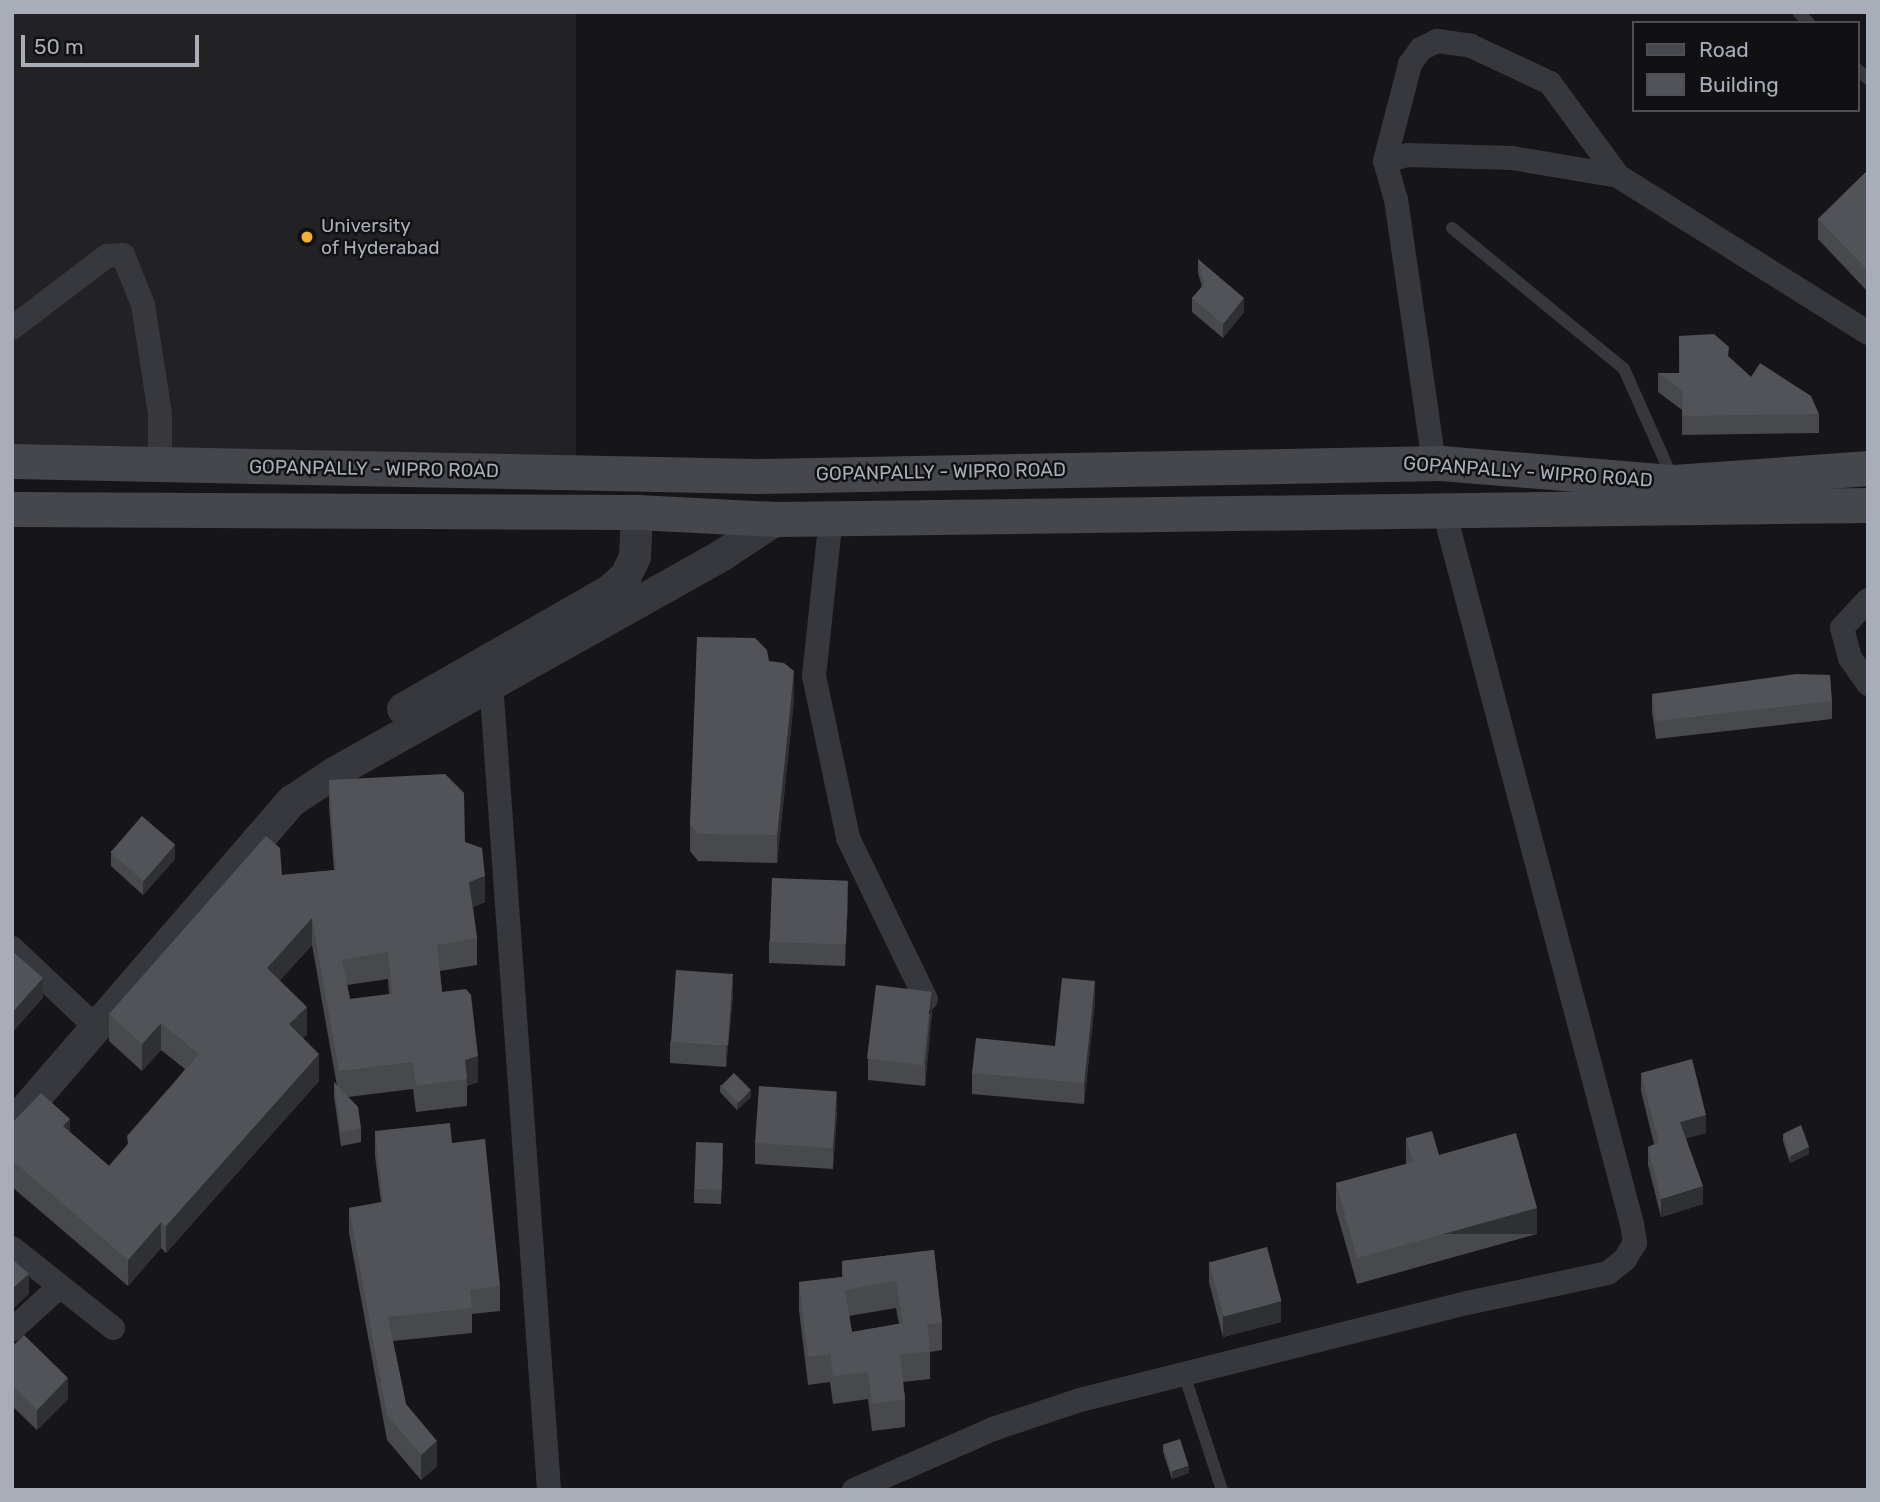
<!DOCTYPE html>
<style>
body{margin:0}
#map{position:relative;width:1880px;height:1502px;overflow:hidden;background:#161618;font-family:Rubik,sans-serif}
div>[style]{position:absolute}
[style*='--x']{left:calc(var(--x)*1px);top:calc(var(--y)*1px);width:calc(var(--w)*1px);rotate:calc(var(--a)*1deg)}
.built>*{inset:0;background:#222225;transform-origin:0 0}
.service>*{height:12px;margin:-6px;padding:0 6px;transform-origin:6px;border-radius:6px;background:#37383d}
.minor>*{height:24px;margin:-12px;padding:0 12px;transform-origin:12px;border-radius:12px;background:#37383d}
.tertiary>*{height:32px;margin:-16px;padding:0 16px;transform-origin:16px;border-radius:16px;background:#37383d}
.secondary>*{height:35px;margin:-17.5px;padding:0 17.5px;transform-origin:17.5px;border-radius:17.5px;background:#45474d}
.wall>*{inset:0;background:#47494d}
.shaded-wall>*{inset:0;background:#2f3033;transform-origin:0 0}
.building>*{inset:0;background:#525359;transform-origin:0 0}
.dots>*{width:19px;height:19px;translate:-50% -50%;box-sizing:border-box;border:4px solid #111113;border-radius:50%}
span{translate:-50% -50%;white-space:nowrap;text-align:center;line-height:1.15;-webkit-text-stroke:5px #111113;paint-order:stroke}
.poi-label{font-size:19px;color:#a8adb8}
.left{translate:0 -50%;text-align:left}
.street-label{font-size:19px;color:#a8adb8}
.frame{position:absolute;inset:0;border:14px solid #a8adb8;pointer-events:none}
.legend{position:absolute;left:1632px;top:21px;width:228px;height:91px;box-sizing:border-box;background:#111113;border:2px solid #4d4f55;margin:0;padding:9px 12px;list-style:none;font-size:21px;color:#a8adb8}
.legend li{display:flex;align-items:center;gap:14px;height:35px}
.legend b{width:35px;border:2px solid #4d4f55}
.scale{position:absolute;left:21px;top:35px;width:178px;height:32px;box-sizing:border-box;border:4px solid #a8adb8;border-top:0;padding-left:9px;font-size:21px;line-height:24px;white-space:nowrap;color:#a8adb8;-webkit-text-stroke:5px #111113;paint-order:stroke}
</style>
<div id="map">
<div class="built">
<div style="left:12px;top:12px;width:564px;height:450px"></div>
</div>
<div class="service">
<div style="--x:1798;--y:12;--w:16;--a:45"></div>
<div style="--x:1857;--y:69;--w:15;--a:42"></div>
<div style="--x:1452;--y:228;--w:222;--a:39.3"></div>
<div style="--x:1624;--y:369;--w:120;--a:66"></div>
<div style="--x:1185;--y:1377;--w:119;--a:71.9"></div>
</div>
<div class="minor">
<div style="--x:1385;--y:161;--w:100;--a:-75.5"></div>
<div style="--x:1410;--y:64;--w:19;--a:-54"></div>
<div style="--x:1421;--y:49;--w:18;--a:-27"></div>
<div style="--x:1437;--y:41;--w:34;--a:8"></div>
<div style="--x:1471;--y:46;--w:87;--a:25.1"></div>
<div style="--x:1550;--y:83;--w:115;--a:53.8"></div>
<div style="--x:12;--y:328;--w:119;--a:-37.2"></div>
<div style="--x:107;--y:256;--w:16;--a:-4"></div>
<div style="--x:123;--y:255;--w:54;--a:68.2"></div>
<div style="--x:143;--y:305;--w:110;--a:81.1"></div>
<div style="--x:160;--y:414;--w:48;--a:90"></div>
<div style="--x:1434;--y:463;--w:266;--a:-98.2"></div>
<div style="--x:1396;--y:200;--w:41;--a:-105.8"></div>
<div style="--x:1385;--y:161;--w:24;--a:-15"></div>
<div style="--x:1408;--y:155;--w:104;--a:1.7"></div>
<div style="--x:1512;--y:158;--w:108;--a:9.6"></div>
<div style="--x:1618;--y:176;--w:295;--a:32.1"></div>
<div style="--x:831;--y:517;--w:160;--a:96.1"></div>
<div style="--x:814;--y:676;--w:166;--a:78.1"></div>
<div style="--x:848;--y:838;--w:179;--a:64.2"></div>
<div style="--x:1868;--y:600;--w:38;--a:133"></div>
<div style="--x:1842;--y:628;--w:31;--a:75"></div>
<div style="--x:1850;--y:658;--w:32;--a:55"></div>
<div style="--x:491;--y:682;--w:810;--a:85.89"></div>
<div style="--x:12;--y:948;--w:118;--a:43.3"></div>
<div style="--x:12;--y:1248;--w:129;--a:38.4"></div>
<div style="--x:12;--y:1330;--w:65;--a:-42.5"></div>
<div style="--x:854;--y:1490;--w:152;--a:-23.7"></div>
<div style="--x:993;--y:1429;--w:92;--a:-18.4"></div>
<div style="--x:1080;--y:1400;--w:399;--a:-14.1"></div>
<div style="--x:1467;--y:1303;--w:144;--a:-12"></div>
<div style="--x:1608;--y:1273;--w:22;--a:-39"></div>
<div style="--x:1625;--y:1259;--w:19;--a:-58"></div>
<div style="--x:1635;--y:1243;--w:19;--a:-99"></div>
<div style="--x:1632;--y:1224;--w:737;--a:-104.77"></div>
</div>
<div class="tertiary">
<div style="--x:403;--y:709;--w:237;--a:-29.8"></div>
<div style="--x:609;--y:591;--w:23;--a:-41"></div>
<div style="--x:626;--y:576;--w:21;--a:-65"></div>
<div style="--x:635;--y:557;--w:45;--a:-87.5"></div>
<div style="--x:12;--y:1125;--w:428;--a:-49.2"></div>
<div style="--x:292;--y:801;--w:53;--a:-33.4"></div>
<div style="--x:336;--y:772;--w:445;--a:-29.3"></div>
<div style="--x:724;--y:554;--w:64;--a:-33.4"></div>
</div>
<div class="secondary">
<div style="--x:12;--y:461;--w:744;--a:1.16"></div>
<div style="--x:756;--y:476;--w:685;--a:-1.09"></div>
<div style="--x:1441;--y:463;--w:234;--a:4.7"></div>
<div style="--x:1674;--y:482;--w:195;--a:-4.1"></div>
<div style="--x:12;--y:509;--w:625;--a:0.28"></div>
<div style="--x:637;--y:512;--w:140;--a:2.9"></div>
<div style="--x:777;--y:519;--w:1091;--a:-0.74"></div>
</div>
<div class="wall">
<div style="clip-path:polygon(1868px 170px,1868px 292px,1818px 239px,1818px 219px)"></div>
<div style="clip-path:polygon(1198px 259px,1244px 312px,1223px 338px,1192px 312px,1192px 298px,1202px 287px,1198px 273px)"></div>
<div style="clip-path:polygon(1679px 336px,1729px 357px,1751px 377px,1819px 414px,1819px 433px,1682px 435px,1682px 410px,1658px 392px,1658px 373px,1679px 373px)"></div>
<div style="clip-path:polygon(769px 661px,794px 699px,777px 863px,698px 861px,690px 851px,690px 824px)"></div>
<div style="clip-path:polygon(1652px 694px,1832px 701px,1832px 719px,1656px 739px,1652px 712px)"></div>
<div style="clip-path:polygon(evenodd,329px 780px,465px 842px,485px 902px,473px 907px,477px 938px,477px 965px,440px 971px,442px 992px,478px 1082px,467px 1086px,467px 1106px,416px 1112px,413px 1089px,348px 1097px,361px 1128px,361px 1142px,341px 1146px,334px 1096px,334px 1082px,337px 1086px,312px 945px,279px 981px,307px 1034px,303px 1038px,319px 1081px,166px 1253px,161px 1248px,128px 1286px,12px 1187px,12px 1123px,70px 1132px,109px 1166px,127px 1145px,185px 1069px,161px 1050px,142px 1071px,109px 1041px,109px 1014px,282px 875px,334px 870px,329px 807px,329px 780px,388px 979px,389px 994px,350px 999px,347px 985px,388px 979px)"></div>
<div style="clip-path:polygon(111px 852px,175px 859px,143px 895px,111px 866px)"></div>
<div style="clip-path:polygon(848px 901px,845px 966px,769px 963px,769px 942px)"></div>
<div style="clip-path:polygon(1868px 952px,1868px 969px,1866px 966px,1866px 954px)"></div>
<div style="clip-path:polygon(733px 995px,726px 1067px,670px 1063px,670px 1042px)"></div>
<div style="clip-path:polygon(1095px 1002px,1084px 1104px,972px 1094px,972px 1073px,1055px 1046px)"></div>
<div style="clip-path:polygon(932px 1012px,925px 1086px,868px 1080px,868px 1059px)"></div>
<div style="clip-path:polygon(1641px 1073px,1706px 1133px,1686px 1138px,1703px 1204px,1661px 1217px,1648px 1165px,1648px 1147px,1654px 1144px,1641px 1091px)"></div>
<div style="clip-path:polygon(720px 1085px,751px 1097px,737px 1110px,720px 1092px)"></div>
<div style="clip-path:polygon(837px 1112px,833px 1169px,755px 1164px,755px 1143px)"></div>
<div style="clip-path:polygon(375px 1131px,452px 1143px,500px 1286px,500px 1311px,472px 1314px,472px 1333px,393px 1341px,406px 1404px,437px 1466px,421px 1480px,387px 1440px,349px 1233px,349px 1208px,381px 1202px,375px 1156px)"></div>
<div style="clip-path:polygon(1783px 1134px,1809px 1154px,1790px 1163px,1783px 1141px)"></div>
<div style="clip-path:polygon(1406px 1138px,1439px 1155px,1537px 1234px,1357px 1284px,1336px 1210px,1336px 1183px,1406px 1164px)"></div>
<div style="clip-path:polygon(723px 1157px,721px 1204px,694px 1203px,694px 1189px)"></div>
<div style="clip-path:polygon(evenodd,934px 1250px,942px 1323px,942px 1350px,930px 1352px,930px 1379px,903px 1382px,905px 1399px,905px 1427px,872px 1431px,868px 1399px,833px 1404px,830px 1382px,808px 1385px,799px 1310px,799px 1282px,842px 1277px,842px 1261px,934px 1250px,896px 1308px,899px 1324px,852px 1332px,849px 1316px,896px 1308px)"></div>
<div style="clip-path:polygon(1209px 1261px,1281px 1322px,1223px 1337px,1209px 1282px)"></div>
<div style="clip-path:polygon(12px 1341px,68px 1399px,37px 1430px,12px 1406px)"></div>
<div style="clip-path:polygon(1163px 1445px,1189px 1473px,1172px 1479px,1163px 1452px)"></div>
</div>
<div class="shaded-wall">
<div style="clip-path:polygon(1244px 298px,1244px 312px,1223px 338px,1223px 324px)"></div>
<div style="clip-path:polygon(794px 671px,794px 699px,777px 863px,777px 835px)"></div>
<div style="clip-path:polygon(175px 845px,175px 859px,143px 895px,143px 881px)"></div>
<div style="clip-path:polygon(485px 876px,485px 902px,469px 909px,469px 882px)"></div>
<div style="clip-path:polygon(848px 880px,848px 901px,845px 966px,845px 945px)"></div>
<div style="clip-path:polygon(312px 918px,312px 945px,267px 995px,267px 968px)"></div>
<div style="clip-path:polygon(733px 974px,733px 995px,726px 1067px,726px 1046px)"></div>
<div style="clip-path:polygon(43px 978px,43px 998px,12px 1033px,12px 1013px)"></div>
<div style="clip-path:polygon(1095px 981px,1095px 1002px,1084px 1104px,1084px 1083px)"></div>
<div style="clip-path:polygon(932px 992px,932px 1012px,925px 1086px,925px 1065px)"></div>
<div style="clip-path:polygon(307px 1007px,307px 1034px,289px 1051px,289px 1024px)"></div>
<div style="clip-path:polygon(161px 1023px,161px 1050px,142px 1071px,142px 1044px)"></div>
<div style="clip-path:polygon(319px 1054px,319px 1081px,166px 1253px,166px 1226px)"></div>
<div style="clip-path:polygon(478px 1056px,478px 1082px,467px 1086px,465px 1060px)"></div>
<div style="clip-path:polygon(751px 1090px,751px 1097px,737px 1110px,737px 1103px)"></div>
<div style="clip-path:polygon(837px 1091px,837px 1112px,833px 1169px,833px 1148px)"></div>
<div style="clip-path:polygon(1706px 1115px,1706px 1133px,1680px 1140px,1680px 1122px)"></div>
<div style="clip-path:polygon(70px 1119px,70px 1145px,63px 1126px)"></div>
<div style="clip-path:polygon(1809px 1147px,1809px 1154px,1790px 1163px,1790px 1156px)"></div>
<div style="clip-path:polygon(1703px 1186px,1703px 1204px,1661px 1217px,1661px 1199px)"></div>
<div style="left:1537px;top:1208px;width:26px;height:187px;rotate:90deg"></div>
<div style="clip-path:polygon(161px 1222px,161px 1248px,128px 1286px,128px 1260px)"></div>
<div style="clip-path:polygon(29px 1274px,29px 1294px,12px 1310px,12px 1289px)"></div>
<div style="clip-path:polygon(1281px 1301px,1281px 1322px,1223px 1337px,1223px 1316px)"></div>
<div style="clip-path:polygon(68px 1378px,68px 1399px,37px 1430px,37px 1410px)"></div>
<div style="clip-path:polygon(437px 1441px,437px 1466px,421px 1480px,421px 1455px)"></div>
<div style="clip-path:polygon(1189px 1466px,1189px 1473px,1172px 1479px,1172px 1471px)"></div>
</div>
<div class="building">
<div style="clip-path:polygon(1868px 170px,1868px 271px,1818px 219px)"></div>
<div style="clip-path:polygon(1198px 259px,1244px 298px,1223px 324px,1192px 298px,1204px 284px)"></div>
<div style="clip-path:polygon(1714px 334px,1729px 347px,1728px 356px,1751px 377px,1760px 363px,1811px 396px,1819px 414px,1682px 416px,1683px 391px,1658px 373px,1680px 373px,1679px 336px)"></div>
<div style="clip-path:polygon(697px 637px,755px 638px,767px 650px,769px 661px,784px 663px,794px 671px,777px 835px,698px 834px,690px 824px)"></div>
<div style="clip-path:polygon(1796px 674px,1830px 675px,1832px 701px,1656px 721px,1652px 694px)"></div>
<div style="clip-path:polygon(evenodd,445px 774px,464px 793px,465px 842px,482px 848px,485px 876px,469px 882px,477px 938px,437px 945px,442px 992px,466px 989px,471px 995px,478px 1056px,465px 1060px,467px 1079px,416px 1086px,413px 1062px,339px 1071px,312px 918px,267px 968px,307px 1007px,289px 1024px,319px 1054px,166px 1226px,161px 1222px,128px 1260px,12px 1160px,12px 1123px,41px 1093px,70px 1119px,63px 1126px,109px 1166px,128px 1144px,127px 1136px,199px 1054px,161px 1023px,142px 1044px,109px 1014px,266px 836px,280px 848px,282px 875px,336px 870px,329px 780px,445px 774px,388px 952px,392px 994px,350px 999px,342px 960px,388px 952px)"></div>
<div style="left:142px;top:816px;width:44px;height:48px;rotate:41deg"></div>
<div style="left:772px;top:878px;width:76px;height:64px;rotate:2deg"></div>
<div style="clip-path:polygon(12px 951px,43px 978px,12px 1013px)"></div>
<div style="left:676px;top:970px;width:57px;height:72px;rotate:4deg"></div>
<div style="clip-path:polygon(1062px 978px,1095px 981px,1084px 1083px,972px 1073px,976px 1038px,1055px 1046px)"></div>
<div style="left:876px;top:985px;width:56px;height:74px;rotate:7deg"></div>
<div style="clip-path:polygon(1692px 1059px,1706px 1115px,1680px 1122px,1703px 1186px,1661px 1199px,1648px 1147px,1659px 1143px,1641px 1073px)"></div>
<div style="left:734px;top:1073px;width:24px;height:18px;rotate:45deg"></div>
<div style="clip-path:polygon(334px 1082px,358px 1107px,361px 1128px,341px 1132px)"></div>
<div style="left:759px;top:1086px;width:78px;height:57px;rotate:4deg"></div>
<div style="clip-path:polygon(450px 1123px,452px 1143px,485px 1139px,500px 1286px,470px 1290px,472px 1308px,388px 1317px,406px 1404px,437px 1441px,421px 1455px,387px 1415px,349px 1208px,383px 1202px,375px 1131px)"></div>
<div style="clip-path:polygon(1801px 1125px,1809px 1147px,1790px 1156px,1783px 1134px)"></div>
<div style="clip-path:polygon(1432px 1131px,1439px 1155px,1516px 1133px,1537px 1208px,1357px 1258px,1336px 1183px,1413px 1162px,1406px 1138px)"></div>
<div style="left:696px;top:1142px;width:27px;height:47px;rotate:2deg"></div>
<div style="left:1267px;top:1247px;width:56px;height:60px;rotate:75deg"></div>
<div style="clip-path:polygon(934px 1250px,942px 1323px,927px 1324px,930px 1351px,900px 1355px,905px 1399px,872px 1404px,868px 1372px,833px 1376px,830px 1354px,808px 1357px,799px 1282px,843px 1277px,852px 1332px,903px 1323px,896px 1281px,845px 1290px,842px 1261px)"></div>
<div style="clip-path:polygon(12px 1259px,29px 1274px,12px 1289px)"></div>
<div style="clip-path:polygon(24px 1335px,68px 1378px,37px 1410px,12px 1385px,12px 1341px,15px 1344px)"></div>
<div style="left:1180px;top:1439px;width:28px;height:18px;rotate:72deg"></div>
</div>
<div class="dots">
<div style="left:307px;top:237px;background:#f2b134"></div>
</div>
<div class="poi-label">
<span class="left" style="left:321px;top:237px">University<br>of Hyderabad</span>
</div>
<div class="street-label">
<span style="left:374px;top:469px;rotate:1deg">GOPANPALLY - WIPRO ROAD</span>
<span style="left:941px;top:472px;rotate:-1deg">GOPANPALLY - WIPRO ROAD</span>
<span style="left:1528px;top:472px;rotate:4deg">GOPANPALLY - WIPRO ROAD</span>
</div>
<div class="frame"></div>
<ul class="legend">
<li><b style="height:9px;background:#45474d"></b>Road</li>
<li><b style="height:19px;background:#525359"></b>Building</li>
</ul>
<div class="scale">50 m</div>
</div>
